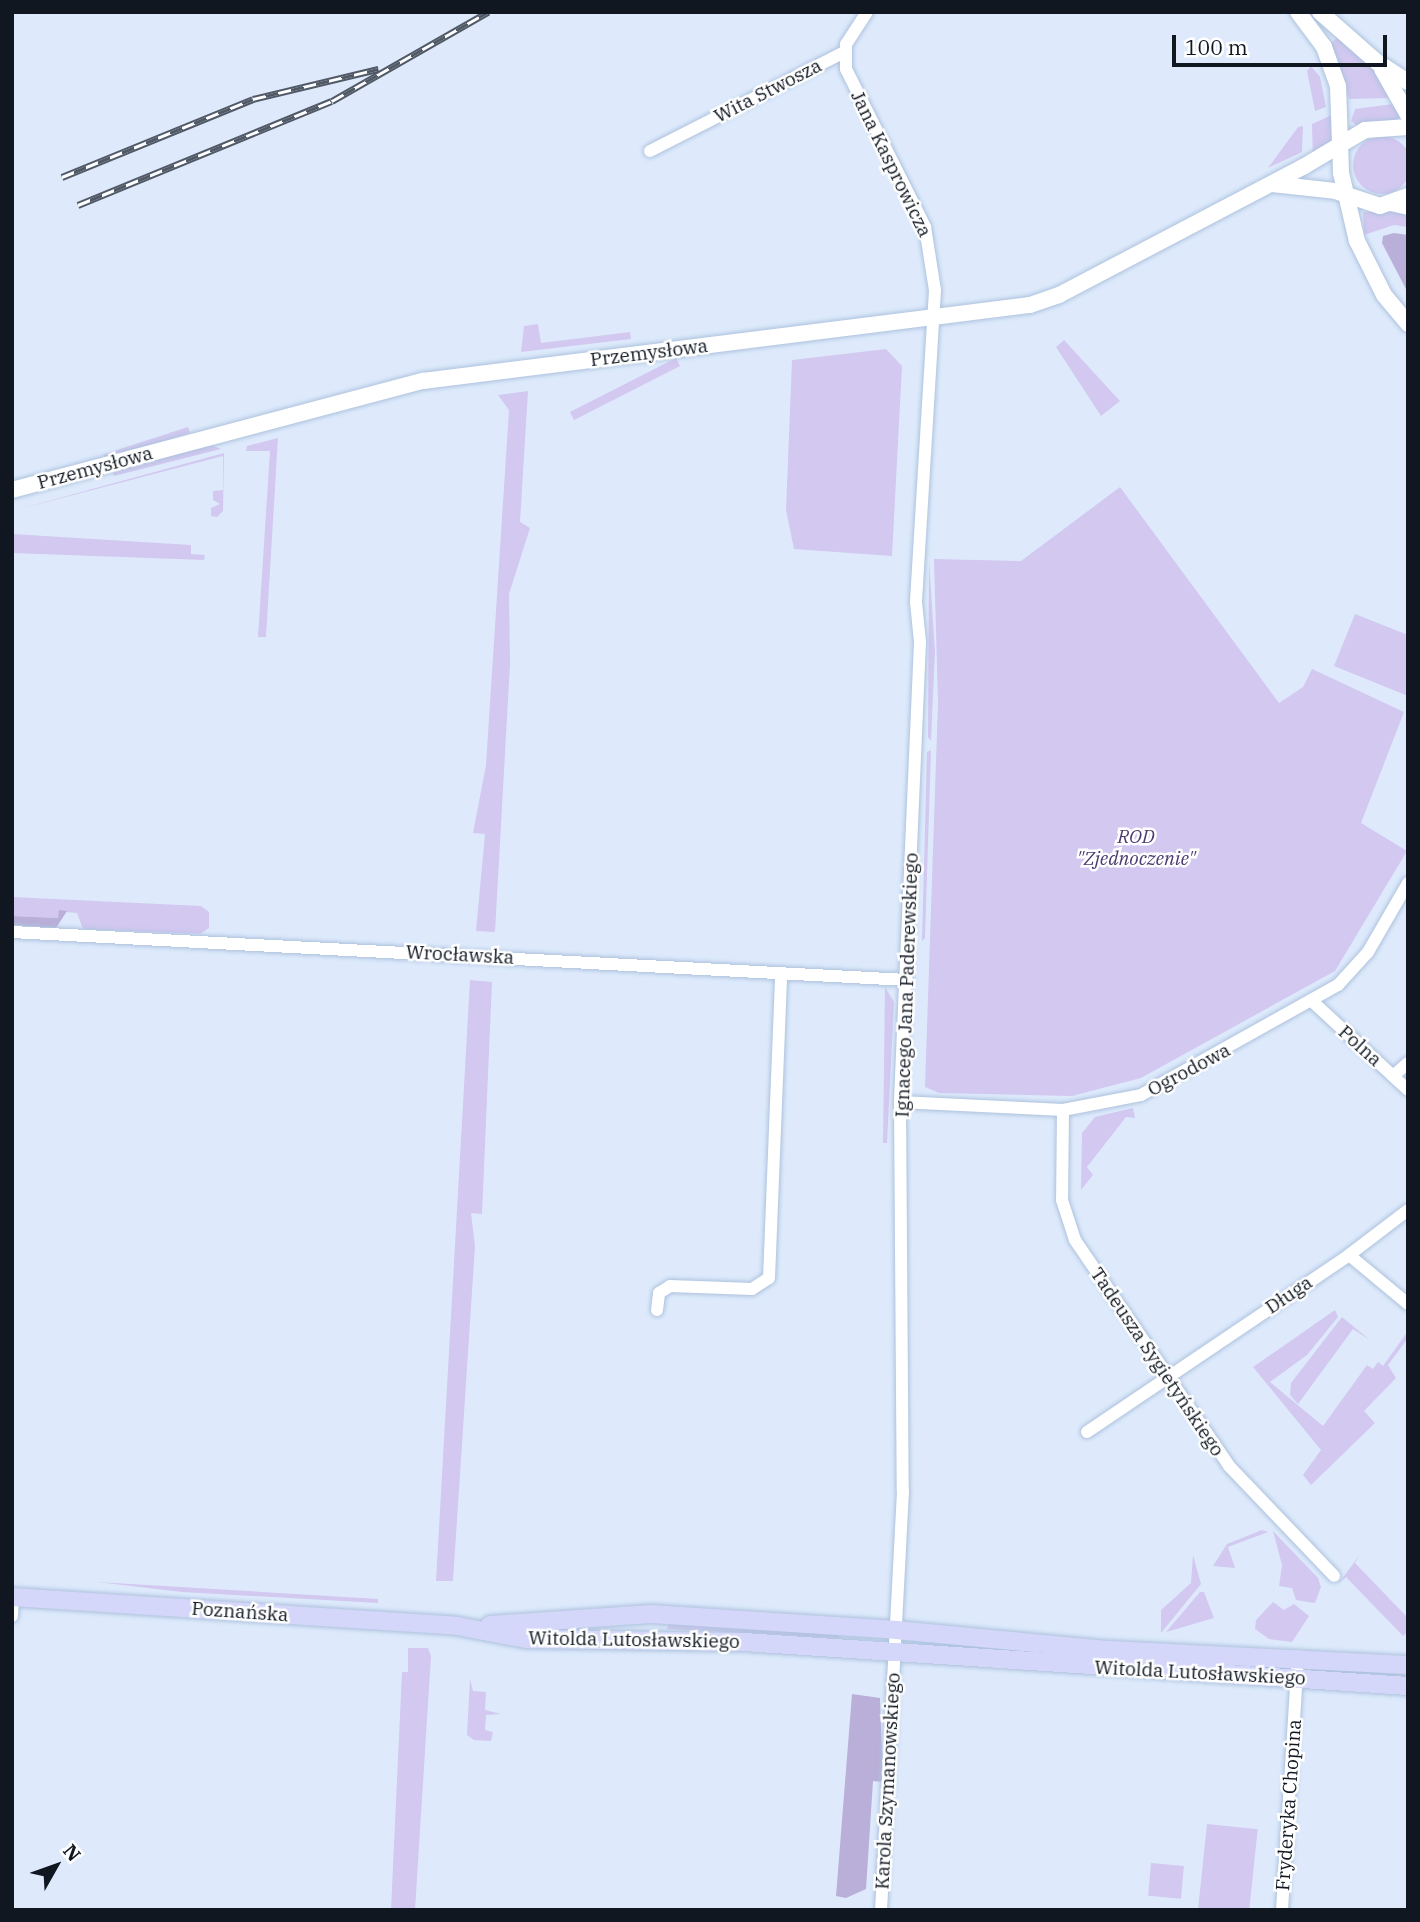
<!DOCTYPE html>
<meta charset="utf-8">
<style>
body{margin:0}
#map{position:relative;width:1420px;height:1922px;overflow:hidden;background:#deeafc;font-family:"IBM Plex Serif",serif}
div>[style]{position:absolute}
[style*='--x']{left:calc(var(--x)*1px);top:calc(var(--y)*1px);width:calc(var(--w)*1px);rotate:calc(var(--a)*1deg)}
.green>*{inset:0;background:#d2c8f0;transform-origin:0 0}
.round{border-radius:50%}
.forest>*{inset:0;background:#b9afd8}
.roads{filter:drop-shadow(0 0 2px #adc2dd) drop-shadow(0 0 2px #adc2dd)}
.minor>*{height:12px;margin:-6px;padding:0 6px;transform-origin:6px;border-radius:6px;background:#fff}
.tertiary>*{height:16px;margin:-8px;padding:0 8px;transform-origin:8px;border-radius:8px;background:#fff}
.secondary>*{height:18px;margin:-9px;padding:0 9px;transform-origin:9px;border-radius:9px;background:#d4d7f9}
.rail>*{height:7px;margin-top:-3.5px;transform-origin:0;background:repeating-linear-gradient(90deg,#fff 0 13px,#505965 0 26px);box-sizing:border-box;border-block:2px solid #505965}
span{translate:-50% -50%;white-space:nowrap;text-align:center;line-height:1.15;-webkit-text-stroke:5px #fff;paint-order:stroke}
.street-label{font-size:19px;color:#101721}
.park-label{font-size:19px;color:#4a3a6f;font-style:italic}
.frame{position:absolute;inset:0;border:14px solid #101721;pointer-events:none}
.north{position:absolute;left:21px;top:1831px;width:70px;height:70px;-webkit-text-stroke:5px #fff;paint-order:stroke;rotate:50deg;font-size:19px;font-weight:700;line-height:28px;text-align:center;color:#101721}
.north::after{content:'';display:block;margin:auto;width:24px;height:32px;background:#101721;clip-path:polygon(50% 0,100% 100%,50% 72%,0 100%)}
.scale{position:absolute;left:1172px;top:35px;width:215px;height:32px;box-sizing:border-box;border:4px solid #101721;border-top:0;padding-left:9px;font-size:21px;line-height:24px;white-space:nowrap;color:#101721;-webkit-text-stroke:5px #fff;paint-order:stroke}
</style>
<div id="map">
<div class="green">
<div style="clip-path:polygon(1339px 36px,1381px 76px,1390px 98px,1349px 99px,1331px 43px)"></div>
<div style="clip-path:polygon(1311px 66px,1320px 77px,1326px 107px,1315px 111px,1307px 71px)"></div>
<div style="clip-path:polygon(1393px 104px,1400px 114px,1397px 120px,1358px 126px,1351px 121px,1355px 109px)"></div>
<div style="clip-path:polygon(1332px 115px,1332px 141px,1313px 159px,1312px 124px)"></div>
<div style="clip-path:polygon(1303px 126px,1302px 152px,1268px 168px,1298px 127px)"></div>
<div class="round" style="left:1353px;top:136px;width:58px;height:58px"></div>
<div style="clip-path:polygon(1363px 212px,1408px 212px,1408px 227px,1394px 225px,1364px 235px)"></div>
<div style="clip-path:polygon(538px 324px,541px 343px,630px 332px,631px 339px,521px 352px,524px 326px)"></div>
<div style="clip-path:polygon(1064px 340px,1120px 401px,1101px 416px,1056px 347px)"></div>
<div style="clip-path:polygon(886px 349px,902px 366px,892px 556px,794px 549px,786px 510px,792px 360px)"></div>
<div style="left:676px;top:358px;width:9px;height:119px;rotate:63deg"></div>
<div style="clip-path:polygon(528px 391px,520px 522px,530px 528px,509px 594px,510px 664px,495px 932px,476px 931px,485px 834px,473px 833px,486px 765px,509px 410px,498px 395px)"></div>
<div style="left:188px;top:427px;width:6px;height:89px;rotate:72deg"></div>
<div style="clip-path:polygon(278px 438px,266px 637px,258px 637px,270px 451px,246px 451px,247px 446px)"></div>
<div style="clip-path:polygon(211px 445px,221px 449px,114px 476px,112px 471px)"></div>
<div style="clip-path:polygon(224px 453px,223px 511px,217px 517px,211px 516px,211px 508px,220px 504px,213px 500px,213px 491px,223px 490px,223px 456px,12px 511px)"></div>
<div style="clip-path:polygon(1120px 487px,1279px 703px,1303px 687px,1312px 669px,1404px 712px,1361px 823px,1407px 851px,1335px 971px,1141px 1078px,1072px 1096px,939px 1093px,925px 1087px,938px 702px,934px 559px,1021px 561px)"></div>
<div style="clip-path:polygon(12px 534px,191px 545px,191px 554px,205px 555px,204px 560px,12px 553px)"></div>
<div style="clip-path:polygon(929px 561px,935px 652px,931px 741px,928px 737px)"></div>
<div style="clip-path:polygon(1355px 614px,1408px 635px,1408px 696px,1334px 666px)"></div>
<div style="clip-path:polygon(931px 750px,925px 938px,922px 941px,927px 752px)"></div>
<div style="clip-path:polygon(12px 897px,201px 906px,209px 912px,209px 928px,200px 934px,83px 929px,77px 913px,66px 912px,58px 918px,12px 916px)"></div>
<div style="clip-path:polygon(470px 980px,492px 982px,482px 1214px,471px 1213px,475px 1246px,453px 1581px,436px 1581px)"></div>
<div style="clip-path:polygon(885px 987px,894px 1002px,887px 1143px,883px 1143px)"></div>
<div style="clip-path:polygon(1133px 1108px,1135px 1118px,1126px 1117px,1087px 1167px,1093px 1175px,1081px 1190px,1082px 1133px,1095px 1117px)"></div>
<div style="clip-path:polygon(1335px 1310px,1338px 1317px,1307px 1355px,1270px 1382px,1323px 1426px,1367px 1365px,1373px 1369px,1378px 1362px,1383px 1366px,1408px 1331px,1408px 1338px,1388px 1365px,1396px 1378px,1364px 1411px,1375px 1423px,1311px 1485px,1303px 1475px,1321px 1450px,1253px 1367px)"></div>
<div style="clip-path:polygon(1342px 1317px,1370px 1340px,1353px 1329px,1298px 1404px,1290px 1395px,1291px 1383px)"></div>
<div style="clip-path:polygon(1262px 1530px,1268px 1532px,1228px 1547px,1235px 1568px,1213px 1566px,1227px 1544px)"></div>
<div style="clip-path:polygon(1273px 1531px,1318px 1578px,1321px 1587px,1315px 1603px,1296px 1600px,1292px 1588px,1279px 1586px,1282px 1565px)"></div>
<div style="clip-path:polygon(1193px 1555px,1201px 1584px,1161px 1633px,1161px 1610px,1191px 1583px)"></div>
<div style="clip-path:polygon(1359px 1556px,1355px 1563px,1408px 1618px,1408px 1631px,1403px 1636px,1346px 1577px,1338px 1584px)"></div>
<div style="clip-path:polygon(97px 1582px,378px 1599px,378px 1603px,182px 1592px)"></div>
<div style="clip-path:polygon(1200px 1592px,1204px 1592px,1214px 1618px,1166px 1632px)"></div>
<div style="clip-path:polygon(1273px 1602px,1284px 1610px,1294px 1604px,1309px 1616px,1292px 1642px,1269px 1639px,1255px 1629px,1256px 1620px)"></div>
<div style="clip-path:polygon(669px 1622px,839px 1633px,839px 1638px,667px 1629px)"></div>
<div style="clip-path:polygon(408px 1648px,428px 1648px,431px 1656px,415px 1910px,391px 1910px,402px 1672px,408px 1672px)"></div>
<div style="clip-path:polygon(470px 1679px,473px 1691px,486px 1692px,485px 1710px,501px 1714px,486px 1715px,485px 1730px,493px 1732px,491px 1741px,474px 1740px,467px 1735px)"></div>
<div style="left:1207px;top:1824px;width:51px;height:86px;rotate:6deg"></div>
<div style="left:1151px;top:1863px;width:33px;height:33px;rotate:5deg"></div>
</div>
<div class="forest">
<div style="clip-path:polygon(1394px 233px,1408px 235px,1408px 293px,1382px 243px,1383px 236px)"></div>
<div style="clip-path:polygon(59px 910px,67px 911px,56px 928px,12px 925px,12px 916px,58px 918px)"></div>
<div style="clip-path:polygon(852px 1694px,880px 1698px,883px 1782px,873px 1781px,866px 1889px,846px 1898px,836px 1896px)"></div>
</div>
<div class="roads">
<div class="minor">
<div style="--x:867;--y:12;--w:38;--a:123"></div>
<div style="--x:846;--y:44;--w:25;--a:90"></div>
<div style="--x:846;--y:69;--w:177;--a:63.4"></div>
<div style="--x:925;--y:227;--w:64;--a:81"></div>
<div style="--x:935;--y:290;--w:313;--a:93.5"></div>
<div style="--x:916;--y:602;--w:40;--a:84.3"></div>
<div style="--x:920;--y:642;--w:460;--a:92.5"></div>
<div style="--x:900;--y:1102;--w:389;--a:89.6"></div>
<div style="--x:903;--y:1491;--w:420;--a:93"></div>
<div style="--x:650;--y:151;--w:218;--a:-27"></div>
<div style="--x:1391;--y:205;--w:17;--a:13"></div>
<div style="--x:12;--y:932;--w:896;--a:3.07"></div>
<div style="--x:1313;--y:1002;--w:129;--a:42.8"></div>
<div style="--x:1393;--y:1076;--w:20;--a:-41"></div>
<div style="--x:900;--y:1102;--w:163;--a:2.8"></div>
<div style="--x:1063;--y:1110;--w:79;--a:-10.9"></div>
<div style="--x:1141;--y:1095;--w:226;--a:-29.2"></div>
<div style="--x:1338;--y:985;--w:45;--a:-47.7"></div>
<div style="--x:1368;--y:952;--w:80;--a:-59.9"></div>
<div style="--x:1063;--y:1110;--w:90;--a:90.6"></div>
<div style="--x:1062;--y:1200;--w:42;--a:72"></div>
<div style="--x:1075;--y:1240;--w:273;--a:55.7"></div>
<div style="--x:1229;--y:1466;--w:152;--a:46.3"></div>
<div style="--x:1349;--y:1255;--w:77;--a:39.7"></div>
<div style="--x:657;--y:1310;--w:17;--a:-83"></div>
<div style="--x:659;--y:1293;--w:13;--a:-32"></div>
<div style="--x:670;--y:1286;--w:82;--a:2.1"></div>
<div style="--x:752;--y:1289;--w:20;--a:-33"></div>
<div style="--x:769;--y:1278;--w:305;--a:-87.7"></div>
<div style="--x:1087;--y:1432;--w:316;--a:-34"></div>
<div style="--x:1349;--y:1255;--w:74;--a:-37.3"></div>
<div style="--x:12;--y:1616;--w:19;--a:-87"></div>
<div style="--x:1282;--y:1910;--w:254;--a:-86.4"></div>
</div>
<div class="tertiary">
<div style="--x:1298;--y:12;--w:44;--a:53.4"></div>
<div style="--x:1324;--y:47;--w:41;--a:70.3"></div>
<div style="--x:1338;--y:86;--w:87;--a:88"></div>
<div style="--x:1341;--y:173;--w:70;--a:76.8"></div>
<div style="--x:1357;--y:241;--w:60;--a:63.4"></div>
<div style="--x:1384;--y:295;--w:38;--a:50"></div>
<div style="--x:1320;--y:12;--w:76;--a:41.3"></div>
<div style="--x:1377;--y:62;--w:37;--a:33"></div>
<div style="--x:1382;--y:69;--w:53;--a:60.5"></div>
<div style="--x:1272;--y:184;--w:63;--a:6.3"></div>
<div style="--x:1335;--y:191;--w:47;--a:18.4"></div>
<div style="--x:1380;--y:206;--w:30;--a:-20"></div>
<div style="--x:12;--y:490;--w:425;--a:-14.9"></div>
<div style="--x:423;--y:381;--w:612;--a:-7.14"></div>
<div style="--x:1030;--y:305;--w:31;--a:-19"></div>
<div style="--x:1059;--y:295;--w:276;--a:-27.7"></div>
<div style="--x:1303;--y:167;--w:72;--a:-30.8"></div>
<div style="--x:1365;--y:130;--w:43;--a:-4"></div>
</div>
<div class="secondary">
<div style="--x:12;--y:1597;--w:446;--a:3.7"></div>
<div style="--x:457;--y:1626;--w:70;--a:10.7"></div>
<div style="--x:526;--y:1639;--w:218;--a:0.8"></div>
<div style="--x:744;--y:1642;--w:665;--a:3.79"></div>
<div style="--x:490;--y:1625;--w:161;--a:-3.9"></div>
<div style="--x:651;--y:1614;--w:246;--a:3.7"></div>
<div style="--x:896;--y:1630;--w:214;--a:5.4"></div>
<div style="--x:1109;--y:1650;--w:299;--a:2.9"></div>
</div>
</div>
<div class="rail">
<div style="--x:62;--y:177;--w:206;--a:-22.2"></div>
<div style="--x:253;--y:99;--w:129;--a:-13.5"></div>
<div style="--x:78;--y:205;--w:274;--a:-22.3"></div>
<div style="--x:332;--y:101;--w:180;--a:-29.7"></div>
</div>
<div class="street-label">
<span style="left:768px;top:91px;rotate:-27deg">Wita Stwosza</span>
<span style="left:891px;top:164px;rotate:64deg">Jana Kasprowicza</span>
<span style="left:649px;top:353px;rotate:-7deg">Przemysłowa</span>
<span style="left:95px;top:468px;rotate:-15deg">Przemysłowa</span>
<span style="left:460px;top:955px;rotate:3deg">Wrocławska</span>
<span style="left:907px;top:985px;rotate:-88deg">Ignacego Jana Paderewskiego</span>
<span style="left:1360px;top:1046px;rotate:42deg">Polna</span>
<span style="left:1189px;top:1070px;rotate:-28deg">Ogrodowa</span>
<span style="left:1289px;top:1295px;rotate:-34deg">Długa</span>
<span style="left:1157px;top:1362px;rotate:56deg">Tadeusza Sygietyńskiego</span>
<span style="left:240px;top:1612px;rotate:4deg">Poznańska</span>
<span style="left:634px;top:1640px;rotate:1deg">Witolda Lutosławskiego</span>
<span style="left:1200px;top:1673px;rotate:3deg">Witolda Lutosławskiego</span>
<span style="left:888px;top:1781px;rotate:-87deg">Karola Szymanowskiego</span>
<span style="left:1289px;top:1805px;rotate:-86deg">Fryderyka Chopina</span>
</div>
<div class="park-label">
<span style="left:1136px;top:848px">ROD<br>"Zjednoczenie"</span>
</div>
<div class="frame"></div>
<div class="north">N</div>
<div class="scale">100 m</div>
</div>
